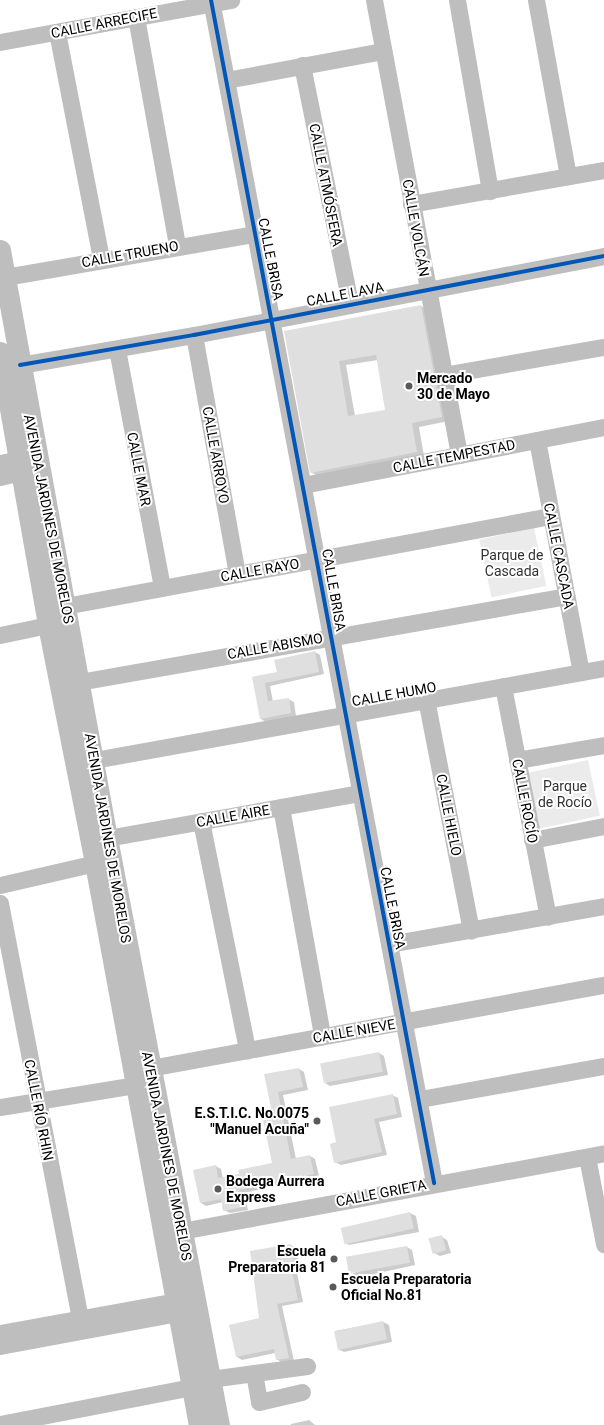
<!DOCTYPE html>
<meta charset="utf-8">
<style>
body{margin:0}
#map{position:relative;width:604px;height:1425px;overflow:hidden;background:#fff;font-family:Roboto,sans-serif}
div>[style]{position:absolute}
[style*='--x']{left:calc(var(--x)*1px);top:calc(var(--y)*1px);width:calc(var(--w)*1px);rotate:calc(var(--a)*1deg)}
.green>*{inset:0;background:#ebebeb;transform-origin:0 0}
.shadow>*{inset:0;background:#0003}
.building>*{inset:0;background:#dfdfdf;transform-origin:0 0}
.minor>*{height:17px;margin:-8.5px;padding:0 8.5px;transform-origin:8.5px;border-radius:8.5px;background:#bebebe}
.major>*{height:21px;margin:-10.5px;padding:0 10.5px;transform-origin:10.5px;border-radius:10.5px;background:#bebebe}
.cycleway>*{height:4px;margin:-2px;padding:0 2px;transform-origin:2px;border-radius:2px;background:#0057b8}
.dots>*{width:11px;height:11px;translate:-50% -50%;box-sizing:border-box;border:2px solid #fff;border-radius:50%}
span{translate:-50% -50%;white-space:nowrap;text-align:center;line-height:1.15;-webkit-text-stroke:4px #fff;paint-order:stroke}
.street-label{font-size:14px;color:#000}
.poi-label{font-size:14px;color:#000;font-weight:700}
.left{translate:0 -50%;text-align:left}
.right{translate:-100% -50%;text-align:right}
.park-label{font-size:14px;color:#323232}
</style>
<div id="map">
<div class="green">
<div style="left:534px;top:528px;width:59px;height:56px;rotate:78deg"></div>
<div style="left:588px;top:760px;width:57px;height:66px;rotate:78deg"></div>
</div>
<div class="shadow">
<div style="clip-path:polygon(evenodd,421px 306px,428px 310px,449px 421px,419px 427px,424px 456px,319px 477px,311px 472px,285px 332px,421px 306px,378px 360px,386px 411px,355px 416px,346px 365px,378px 360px)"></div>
<div style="clip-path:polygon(315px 652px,320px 655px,324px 674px,270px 686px,273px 702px,288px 699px,294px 702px,296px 716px,266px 722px,261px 719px,253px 677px,278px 673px)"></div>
<div style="clip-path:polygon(379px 1053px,384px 1056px,388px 1075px,330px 1086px,325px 1083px)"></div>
<div style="clip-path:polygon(299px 1069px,304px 1072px,308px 1090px,283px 1095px,296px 1159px,310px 1156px,315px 1159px,319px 1176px,244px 1193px,248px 1210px,230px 1213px,224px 1210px,223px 1202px,206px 1206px,201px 1203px,216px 1166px,221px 1169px,223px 1179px,273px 1164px,272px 1109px,265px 1075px)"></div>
<div style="clip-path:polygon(392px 1095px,398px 1098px,402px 1117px,379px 1122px,387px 1155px,341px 1165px,335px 1162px,337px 1143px)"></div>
<div style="clip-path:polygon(410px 1213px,416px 1216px,419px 1232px,349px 1245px,344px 1242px)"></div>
<div style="clip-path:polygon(442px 1237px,447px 1240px,451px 1253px,440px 1256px,434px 1253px)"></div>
<div style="clip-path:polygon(291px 1245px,296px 1248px,300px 1268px,296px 1268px,303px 1302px,282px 1306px,294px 1361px,282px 1363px,277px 1359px,275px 1353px,242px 1360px,237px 1357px,230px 1325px,260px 1319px)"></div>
<div style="clip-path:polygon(407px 1247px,412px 1250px,415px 1265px,356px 1278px,350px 1275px)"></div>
<div style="clip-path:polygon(383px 1322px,389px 1325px,392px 1342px,344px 1352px,338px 1349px,335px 1331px)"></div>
<div style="clip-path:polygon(309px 1420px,315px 1425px,291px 1425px,291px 1424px)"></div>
</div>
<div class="building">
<div style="clip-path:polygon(evenodd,421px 305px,442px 417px,412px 423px,417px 452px,310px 473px,284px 331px,421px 305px,376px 355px,385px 410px,348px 416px,339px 361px,376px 355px)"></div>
<div style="clip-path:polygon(315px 651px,319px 672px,265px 683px,268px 701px,289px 698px,291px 713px,260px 719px,252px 677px,277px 672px,274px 660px)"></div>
<div style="left:379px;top:1052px;width:20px;height:60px;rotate:79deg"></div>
<div style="clip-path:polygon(299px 1068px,303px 1087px,278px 1092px,291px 1159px,310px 1155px,314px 1174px,239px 1190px,243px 1207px,223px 1211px,221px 1199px,200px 1203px,193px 1170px,216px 1165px,218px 1178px,239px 1174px,238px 1170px,272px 1163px,261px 1110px,271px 1108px,264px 1074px)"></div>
<div style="clip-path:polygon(393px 1094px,397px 1114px,374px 1119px,382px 1152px,334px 1163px,330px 1144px,336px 1142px,329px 1107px)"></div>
<div style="left:410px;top:1212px;width:17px;height:71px;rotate:77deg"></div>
<div style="left:442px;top:1235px;width:16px;height:14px;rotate:75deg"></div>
<div style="clip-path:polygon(291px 1244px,295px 1265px,291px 1266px,298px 1300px,277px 1304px,289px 1358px,276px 1360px,274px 1349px,236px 1357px,229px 1325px,259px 1318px,250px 1251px)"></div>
<div style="left:407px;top:1246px;width:17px;height:62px;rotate:80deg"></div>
<div style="left:383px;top:1321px;width:19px;height:50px;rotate:78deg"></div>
</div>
<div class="minor">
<div style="--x:211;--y:0;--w:1204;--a:79.32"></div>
<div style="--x:374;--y:0;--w:463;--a:79.4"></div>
<div style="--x:457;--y:0;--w:194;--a:80.2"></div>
<div style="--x:536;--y:0;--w:179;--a:79.7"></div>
<div style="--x:136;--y:17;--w:233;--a:79.8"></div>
<div style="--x:57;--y:32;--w:231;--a:79"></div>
<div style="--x:0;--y:42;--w:235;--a:-10.3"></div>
<div style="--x:302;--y:65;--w:244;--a:78.6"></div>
<div style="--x:226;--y:80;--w:160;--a:-10.5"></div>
<div style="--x:411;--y:204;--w:196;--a:-10"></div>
<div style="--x:5;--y:277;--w:254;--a:-9.8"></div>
<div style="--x:194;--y:335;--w:243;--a:79.8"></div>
<div style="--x:117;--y:349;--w:243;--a:79.3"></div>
<div style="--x:20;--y:365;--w:177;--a:-9.8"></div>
<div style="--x:194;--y:335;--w:418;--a:-10.9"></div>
<div style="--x:443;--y:375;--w:163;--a:-9.9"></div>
<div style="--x:537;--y:440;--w:236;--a:79.3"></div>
<div style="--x:0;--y:463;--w:20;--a:-11"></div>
<div style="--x:0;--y:477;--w:23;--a:-13"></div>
<div style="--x:303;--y:485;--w:307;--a:-10.9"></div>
<div style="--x:65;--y:606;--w:494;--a:-10.5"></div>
<div style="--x:0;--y:635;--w:49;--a:-11.8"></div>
<div style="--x:79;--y:682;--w:495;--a:-10"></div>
<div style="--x:503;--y:686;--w:235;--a:79"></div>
<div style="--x:426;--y:699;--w:236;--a:79"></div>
<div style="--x:94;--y:760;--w:518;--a:-10.23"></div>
<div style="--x:517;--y:760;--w:88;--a:-9.8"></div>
<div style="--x:281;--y:807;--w:233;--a:79.8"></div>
<div style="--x:201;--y:821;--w:234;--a:78.6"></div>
<div style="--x:107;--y:838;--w:256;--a:-10.1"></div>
<div style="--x:532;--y:840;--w:73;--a:-11"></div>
<div style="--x:0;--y:885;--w:98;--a:-13"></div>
<div style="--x:0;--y:903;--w:422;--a:79.1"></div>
<div style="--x:389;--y:944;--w:218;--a:-10"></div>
<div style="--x:150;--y:1068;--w:462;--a:-10.4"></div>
<div style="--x:420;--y:1099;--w:187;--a:-10.2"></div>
<div style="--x:0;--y:1107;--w:138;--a:-9.2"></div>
<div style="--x:587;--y:1157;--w:89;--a:78.9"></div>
<div style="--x:181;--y:1231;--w:430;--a:-10.4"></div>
<div style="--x:0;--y:1333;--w:179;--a:-10.3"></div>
<div style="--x:0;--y:1346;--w:181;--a:-10.5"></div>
<div style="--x:254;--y:1373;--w:29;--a:80"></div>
<div style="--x:259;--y:1402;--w:44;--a:-13.1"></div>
<div style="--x:210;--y:1379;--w:98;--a:-7.6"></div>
<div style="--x:0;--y:1424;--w:196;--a:-10.9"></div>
</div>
<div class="major">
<div style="--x:0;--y:250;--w:598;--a:79.69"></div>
<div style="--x:107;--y:838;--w:598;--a:79.2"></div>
<div style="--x:0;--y:352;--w:277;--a:80"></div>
<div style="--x:48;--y:625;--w:243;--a:78.8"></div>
<div style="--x:95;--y:863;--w:572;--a:79.52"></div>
</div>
<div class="cycleway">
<div style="--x:211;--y:0;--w:1204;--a:79.32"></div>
<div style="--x:20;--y:365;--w:177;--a:-9.8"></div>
<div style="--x:194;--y:335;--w:418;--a:-10.9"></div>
</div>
<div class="dots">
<div style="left:409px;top:386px;background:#595959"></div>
<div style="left:317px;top:1121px;background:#595959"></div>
<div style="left:218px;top:1189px;background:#595959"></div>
<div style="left:334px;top:1259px;background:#595959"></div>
<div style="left:333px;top:1287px;background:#595959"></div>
</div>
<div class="street-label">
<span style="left:104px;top:23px;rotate:-11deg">CALLE ARRECIFE</span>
<span style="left:326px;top:185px;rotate:79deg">CALLE ATMÓSFERA</span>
<span style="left:416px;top:228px;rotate:80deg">CALLE VOLCÁN</span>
<span style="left:130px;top:254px;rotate:-10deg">CALLE TRUENO</span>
<span style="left:271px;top:259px;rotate:79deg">CALLE BRISA</span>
<span style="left:345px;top:294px;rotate:-11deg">CALLE LAVA</span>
<span style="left:216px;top:455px;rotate:80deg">CALLE ARROYO</span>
<span style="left:454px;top:456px;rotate:-11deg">CALLE TEMPESTAD</span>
<span style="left:139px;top:469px;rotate:79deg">CALLE MAR</span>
<span style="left:49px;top:519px;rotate:79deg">AVENIDA JARDINES DE MORELOS</span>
<span style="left:559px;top:556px;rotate:79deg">CALLE CASCADA</span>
<span style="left:260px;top:570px;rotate:-10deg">CALLE RAYO</span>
<span style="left:334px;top:590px;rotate:80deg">CALLE BRISA</span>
<span style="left:275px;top:646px;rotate:-10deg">CALLE ABISMO</span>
<span style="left:394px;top:694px;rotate:-10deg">CALLE HUMO</span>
<span style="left:525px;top:801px;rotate:79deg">CALLE ROCÍO</span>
<span style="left:449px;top:815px;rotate:79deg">CALLE HIELO</span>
<span style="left:233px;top:816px;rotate:-10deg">CALLE AIRE</span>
<span style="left:108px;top:838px;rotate:80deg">AVENIDA JARDINES DE MORELOS</span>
<span style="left:393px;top:908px;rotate:79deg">CALLE BRISA</span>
<span style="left:354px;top:1031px;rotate:-10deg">CALLE NIEVE</span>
<span style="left:39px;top:1110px;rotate:79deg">CALLE RÍO RHIN</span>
<span style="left:167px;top:1156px;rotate:79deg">AVENIDA JARDINES DE MORELOS</span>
<span style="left:381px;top:1193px;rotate:-11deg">CALLE GRIETA</span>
</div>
<div class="poi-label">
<span class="left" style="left:417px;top:386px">Mercado<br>30 de Mayo</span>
<span class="right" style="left:309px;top:1121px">E.S.T.I.C. No.0075<br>"Manuel Acuña"</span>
<span class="left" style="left:226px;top:1189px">Bodega Aurrera<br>Express</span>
<span class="right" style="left:326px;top:1259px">Escuela<br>Preparatoria 81</span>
<span class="left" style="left:341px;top:1287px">Escuela Preparatoria<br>Oficial No.81</span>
</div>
<div class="park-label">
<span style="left:512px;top:563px">Parque de<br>Cascada</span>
<span style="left:565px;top:794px">Parque<br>de Rocío</span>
</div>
</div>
